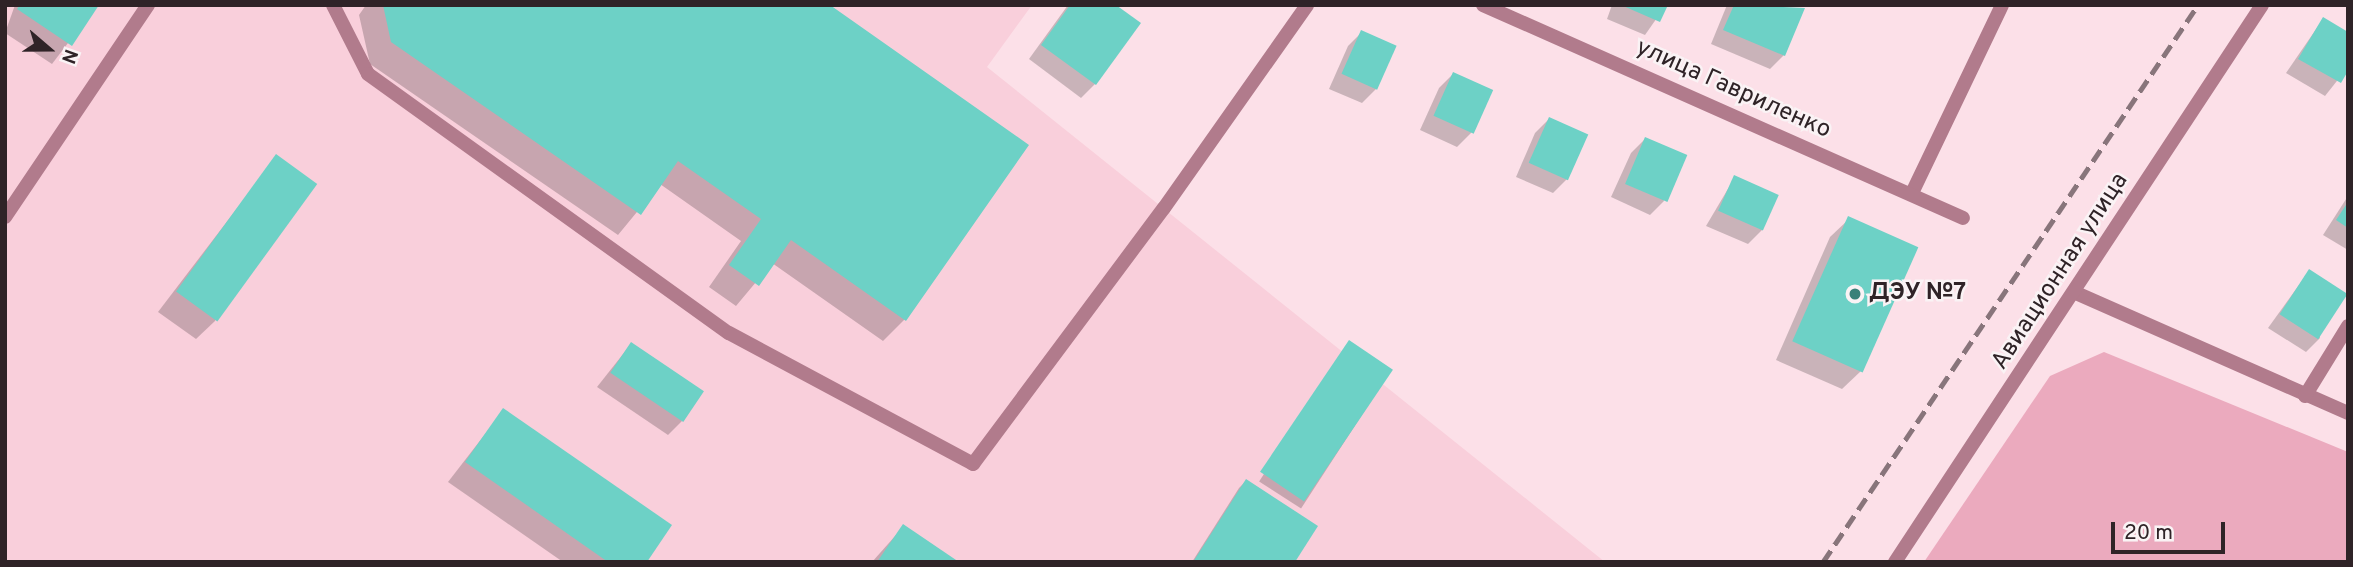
<!DOCTYPE html>
<meta charset="utf-8">
<style>
body{margin:0}
#map{position:relative;width:2353px;height:567px;overflow:hidden;background:#fce0e8;font-family:Overpass,sans-serif}
div>[style]{position:absolute}
[style*='--x']{left:calc(var(--x)*1px);top:calc(var(--y)*1px);width:calc(var(--w)*1px);rotate:calc(var(--a)*1deg)}
.built>*{inset:0;background:#f9cfdb}
.green>*{inset:0;background:#ebaabe}
.shadow>*{inset:0;background:#0003;transform-origin:0 0}
.building>*{inset:0;background:#6dd1c6;transform-origin:0 0}
.lane>*{height:14px;margin:-7px;padding:0 7px;transform-origin:7px;border-radius:7px;background:#b17b8c}
.street>*{height:14px;margin:-7px;padding:0 7px;transform-origin:7px;border-radius:7px;background:#b17b8c}
.rail>*{height:5px;margin-top:-2.5px;transform-origin:0;background:repeating-linear-gradient(90deg,#88757b 0 14px,transparent 0 21px)}
.dots>*{width:19px;height:19px;translate:-50% -50%;box-sizing:border-box;border:4px solid #faf3f5;border-radius:50%}
span{translate:-50% -50%;white-space:nowrap;text-align:center;line-height:1.15;-webkit-text-stroke:5px #faf3f5;paint-order:stroke}
.street-label{font-size:24px;color:#2f2327}
.poi-label{font-size:24px;color:#2f2327;font-weight:700}
.left{translate:0 -50%;text-align:left}
.frame{position:absolute;inset:0;border:7px solid #2f2327;pointer-events:none}
.north{position:absolute;left:14px;top:14px;width:70px;height:70px;-webkit-text-stroke:5px #faf3f5;paint-order:stroke;rotate:110deg;font-size:19px;font-weight:700;line-height:28px;text-align:center;color:#2f2327}
.north::after{content:'';display:block;margin:auto;width:24px;height:32px;background:#2f2327;clip-path:polygon(50% 0,100% 100%,50% 72%,0 100%)}
.scale{position:absolute;left:2111px;top:522px;width:114px;height:32px;box-sizing:border-box;border:4px solid #2f2327;border-top:0;padding-left:9px;font-size:21px;line-height:24px;white-space:nowrap;color:#2f2327;-webkit-text-stroke:5px #faf3f5;paint-order:stroke}
</style>
<div id="map">
<div class="built">
<div style="clip-path:polygon(5px 5px,1032px 5px,987px 67px,1605px 562px,5px 562px)"></div>
</div>
<div class="green">
<div style="clip-path:polygon(2104px 352px,2348px 452px,2348px 562px,1924px 562px,2050px 376px)"></div>
</div>
<div class="shadow">
<div style="clip-path:polygon(15px 5px,97px 5px,52px 64px,5px 33px)"></div>
<div style="clip-path:polygon(366px 5px,827px 5px,905px 319px,883px 341px,772px 263px,736px 306px,709px 287px,741px 241px,660px 184px,618px 235px,370px 64px,359px 15px)"></div>
<div style="clip-path:polygon(1068px 5px,1113px 5px,1095px 84px,1081px 98px,1029px 59px)"></div>
<div style="clip-path:polygon(1612px 5px,1666px 5px,1645px 35px,1607px 19px)"></div>
<div style="clip-path:polygon(1727px 5px,1803px 9px,1784px 55px,1770px 69px,1711px 44px)"></div>
<div style="clip-path:polygon(2323px 19px,2348px 67px,2325px 96px,2286px 73px)"></div>
<div style="clip-path:polygon(1362px 32px,1376px 89px,1362px 103px,1329px 89px,1348px 46px)"></div>
<div style="clip-path:polygon(1453px 74px,1491px 91px,1471px 133px,1457px 147px,1420px 130px,1439px 88px)"></div>
<div style="clip-path:polygon(1549px 119px,1567px 179px,1553px 193px,1516px 177px,1535px 133px)"></div>
<div style="clip-path:polygon(1645px 139px,1664px 201px,1650px 215px,1611px 197px,1631px 153px)"></div>
<div style="clip-path:polygon(277px 156px,215px 321px,196px 339px,158px 312px)"></div>
<div style="clip-path:polygon(1735px 177px,1762px 230px,1748px 244px,1706px 226px)"></div>
<div style="clip-path:polygon(2348px 196px,2348px 250px,2323px 235px)"></div>
<div style="clip-path:polygon(1849px 219px,1861px 371px,1842px 389px,1776px 360px,1830px 237px)"></div>
<div style="clip-path:polygon(2309px 271px,2320px 338px,2306px 352px,2268px 328px)"></div>
<div style="left:1349px;top:343px;width:50px;height:165px;rotate:33deg"></div>
<div style="clip-path:polygon(631px 344px,682px 421px,668px 435px,597px 387px)"></div>
<div style="clip-path:polygon(503px 411px,645px 562px,563px 562px,448px 482px)"></div>
<div style="clip-path:polygon(1246px 481px,1293px 562px,1192px 562px,1239px 488px)"></div>
<div style="clip-path:polygon(904px 526px,955px 562px,872px 562px)"></div>
</div>
<div class="building">
<div style="clip-path:polygon(20px 5px,99px 5px,72px 46px,17px 9px)"></div>
<div style="clip-path:polygon(383px 5px,830px 5px,1029px 145px,906px 321px,791px 240px,759px 286px,729px 265px,761px 219px,678px 161px,641px 215px,391px 42px)"></div>
<div style="clip-path:polygon(1070px 5px,1116px 5px,1141px 23px,1096px 85px,1041px 45px)"></div>
<div style="clip-path:polygon(1621px 5px,1668px 5px,1660px 22px)"></div>
<div style="clip-path:polygon(1734px 5px,1805px 8px,1785px 56px,1723px 30px)"></div>
<div style="clip-path:polygon(2323px 17px,2348px 32px,2348px 71px,2341px 83px,2298px 59px)"></div>
<div style="left:1361px;top:30px;width:39px;height:48px;rotate:24deg"></div>
<div style="left:1453px;top:72px;width:44px;height:48px;rotate:24deg"></div>
<div style="left:1549px;top:117px;width:43px;height:50px;rotate:24deg"></div>
<div style="left:1645px;top:137px;width:46px;height:51px;rotate:23deg"></div>
<div style="left:276px;top:154px;width:51px;height:170px;rotate:36deg"></div>
<div style="left:1734px;top:175px;width:49px;height:39px;rotate:24deg"></div>
<div style="clip-path:polygon(2348px 202px,2348px 228px,2336px 220px)"></div>
<div style="left:1848px;top:216px;width:77px;height:137px;rotate:24deg"></div>
<div style="left:2309px;top:269px;width:46px;height:54px;rotate:33deg"></div>
<div style="left:1349px;top:340px;width:53px;height:159px;rotate:34deg"></div>
<div style="left:631px;top:342px;width:88px;height:37px;rotate:34deg"></div>
<div style="clip-path:polygon(503px 408px,672px 525px,647px 562px,608px 562px,465px 462px)"></div>
<div style="clip-path:polygon(1246px 479px,1318px 526px,1295px 562px,1193px 562px)"></div>
<div style="clip-path:polygon(903px 524px,959px 562px,877px 562px)"></div>
</div>
<div class="lane">
<div style="--x:333;--y:5;--w:77;--a:63.1"></div>
<div style="--x:368;--y:74;--w:444;--a:35.7"></div>
<div style="--x:729;--y:333;--w:277;--a:28.2"></div>
<div style="--x:973;--y:464;--w:319;--a:-53.3"></div>
<div style="--x:1912;--y:193;--w:208;--a:-64.4"></div>
<div style="--x:5;--y:217;--w:256;--a:-56"></div>
</div>
<div class="street">
<div style="--x:1483;--y:5;--w:525;--a:23.93"></div>
<div style="--x:1164;--y:208;--w:248;--a:-54.8"></div>
<div style="--x:2076;--y:293;--w:297;--a:23.8"></div>
<div style="--x:2305;--y:396;--w:82;--a:-58.4"></div>
<div style="--x:1895;--y:562;--w:667;--a:-56.62"></div>
</div>
<div class="rail">
<div style="--x:1823;--y:562;--w:671;--a:-56.05"></div>
</div>
<div class="dots">
<div style="left:1855px;top:294px;background:#3a8179"></div>
</div>
<div class="street-label">
<span style="left:1733px;top:90px;rotate:24deg">улица Гавриленко</span>
<span style="left:2061px;top:272px;rotate:-57deg">Авиационная улица</span>
</div>
<div class="poi-label">
<span class="left" style="left:1869px;top:294px">ДЭУ №7</span>
</div>
<div class="frame"></div>
<div class="north">N</div>
<div class="scale">20 m</div>
</div>
